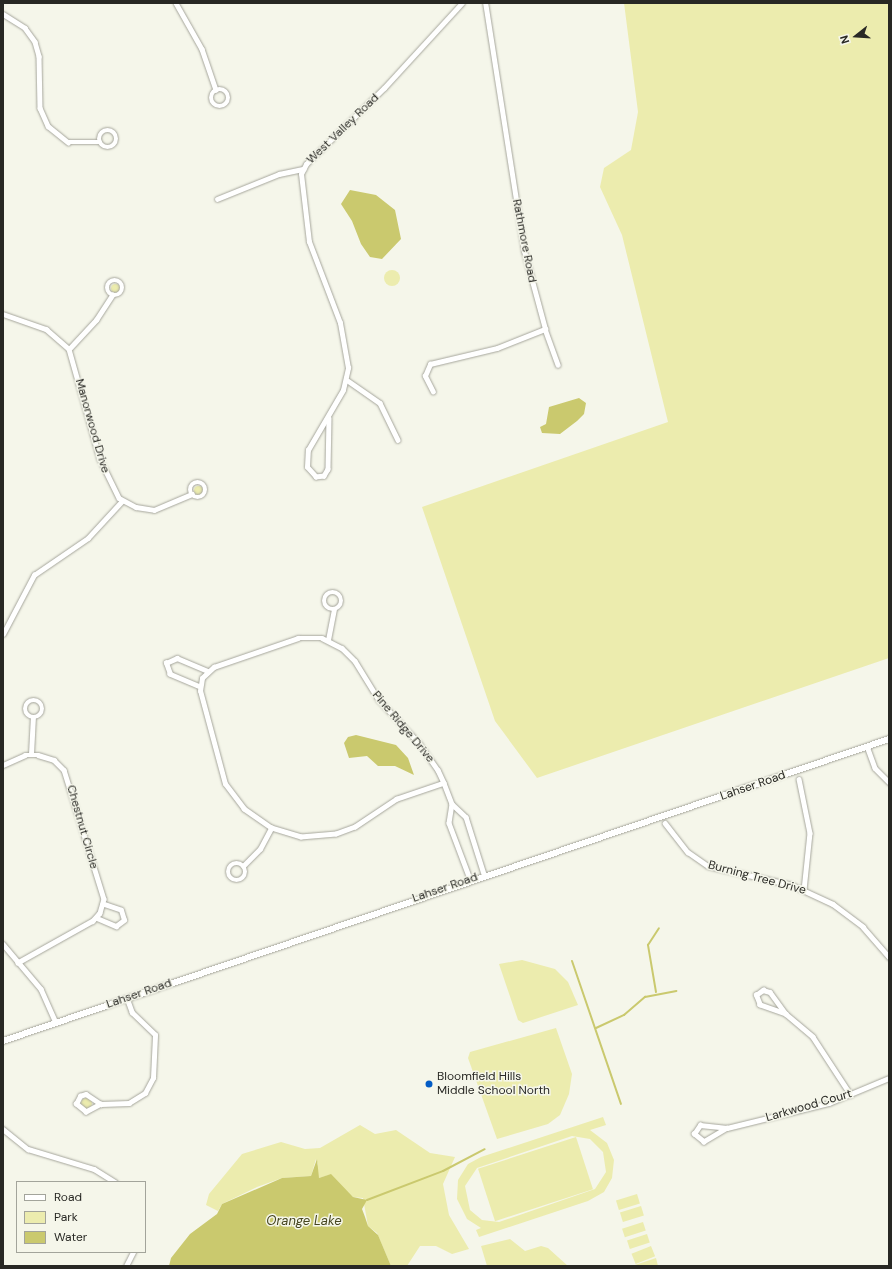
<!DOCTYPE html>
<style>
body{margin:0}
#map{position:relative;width:892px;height:1269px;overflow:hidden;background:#f5f6ea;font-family:"DM Sans",sans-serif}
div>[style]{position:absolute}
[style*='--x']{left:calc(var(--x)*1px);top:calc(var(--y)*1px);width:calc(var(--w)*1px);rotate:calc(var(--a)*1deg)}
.green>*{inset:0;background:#ececae;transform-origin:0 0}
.round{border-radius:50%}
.water>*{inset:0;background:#cac96e}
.stream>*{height:2px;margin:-1px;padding:0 1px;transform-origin:1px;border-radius:1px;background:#cac96e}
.roads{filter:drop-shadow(0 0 1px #a6a69c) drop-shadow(0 0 1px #a6a69c)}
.minor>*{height:4.5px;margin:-2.25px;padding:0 2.25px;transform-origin:2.25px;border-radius:2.25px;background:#fff}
.minor>.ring{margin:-2.25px;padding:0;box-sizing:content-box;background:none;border:4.5px solid #fff;border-radius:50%}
.tertiary>*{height:6px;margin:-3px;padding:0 3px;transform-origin:3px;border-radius:3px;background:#fff}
.dots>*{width:11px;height:11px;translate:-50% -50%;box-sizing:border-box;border:2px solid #f5f6ea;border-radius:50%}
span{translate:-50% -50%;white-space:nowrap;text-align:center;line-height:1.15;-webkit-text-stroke:3px #f5f6ea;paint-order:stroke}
.street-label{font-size:12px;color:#282824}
.poi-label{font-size:12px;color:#282824}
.left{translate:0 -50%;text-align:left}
.water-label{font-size:13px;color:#46461f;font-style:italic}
.frame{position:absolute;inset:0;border:4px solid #282824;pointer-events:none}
.legend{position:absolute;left:16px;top:1181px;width:130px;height:72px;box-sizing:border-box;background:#f5f6ea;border:1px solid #a3a49b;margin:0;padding:5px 7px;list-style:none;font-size:12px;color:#282824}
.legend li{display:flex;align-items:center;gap:8px;height:20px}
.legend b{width:20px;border:1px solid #a3a49b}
.north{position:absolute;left:836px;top:16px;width:40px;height:40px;-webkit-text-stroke:3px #f5f6ea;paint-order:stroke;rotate:253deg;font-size:11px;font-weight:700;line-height:16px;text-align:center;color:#282824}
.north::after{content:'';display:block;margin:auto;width:14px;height:18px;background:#282824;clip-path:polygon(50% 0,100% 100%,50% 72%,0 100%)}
</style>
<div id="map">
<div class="green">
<div style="clip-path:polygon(624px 3px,889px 3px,889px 658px,537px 778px,495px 721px,422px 507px,668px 422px,622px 235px,600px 187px,604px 168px,631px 150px,638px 112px)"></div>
<div class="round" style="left:384px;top:270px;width:16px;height:16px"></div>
<div class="round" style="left:110.5px;top:283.5px;width:9px;height:9px"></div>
<div class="round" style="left:193.5px;top:485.5px;width:9px;height:9px"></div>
<div style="clip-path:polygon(522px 960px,555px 969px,568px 982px,578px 1005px,523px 1023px,518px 1020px,499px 964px)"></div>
<div style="clip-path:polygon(556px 1028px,572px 1074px,569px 1094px,560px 1115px,548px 1124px,497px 1139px,468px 1058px,470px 1052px)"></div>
<div class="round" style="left:80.5px;top:1097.5px;width:11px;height:11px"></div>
<div style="clip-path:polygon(evenodd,603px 1117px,606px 1125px,590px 1130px,607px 1143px,614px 1160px,612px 1178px,604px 1192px,588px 1201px,479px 1237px,476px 1230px,481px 1228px,467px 1219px,457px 1199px,458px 1180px,468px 1164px,481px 1157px,603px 1117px,572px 1136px,590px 1139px,603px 1152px,606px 1172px,595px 1189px,499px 1222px,482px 1220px,470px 1210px,465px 1186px,477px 1168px,572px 1136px)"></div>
<div style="clip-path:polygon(360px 1125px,375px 1134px,396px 1130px,430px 1153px,455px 1157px,443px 1184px,449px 1215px,469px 1249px,452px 1254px,436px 1246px,420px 1246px,407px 1266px,391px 1266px,377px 1233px,368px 1226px,363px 1198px,353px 1197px,329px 1175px,319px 1178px,315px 1172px,318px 1164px,316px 1159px,311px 1176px,282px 1178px,257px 1187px,222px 1204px,218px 1211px,206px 1205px,209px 1194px,242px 1154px,281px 1142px,305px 1149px,320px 1148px)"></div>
<div style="left:576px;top:1137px;width:55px;height:103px;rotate:72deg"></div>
<div style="left:637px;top:1194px;width:10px;height:22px;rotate:73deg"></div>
<div style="left:641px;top:1206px;width:10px;height:22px;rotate:73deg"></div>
<div style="left:643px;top:1222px;width:9px;height:22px;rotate:72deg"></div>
<div style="left:647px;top:1234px;width:9px;height:21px;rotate:72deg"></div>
<div style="clip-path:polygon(510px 1239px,525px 1251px,541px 1246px,548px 1248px,568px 1266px,487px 1266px,481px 1246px)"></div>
<div style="left:651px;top:1246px;width:11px;height:21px;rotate:68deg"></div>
<div style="clip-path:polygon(656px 1258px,658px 1266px,635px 1266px,635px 1265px)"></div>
</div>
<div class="water">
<div style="clip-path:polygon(350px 190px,376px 195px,395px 210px,401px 239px,382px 259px,370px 257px,361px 244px,352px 221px,341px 204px)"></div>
<div style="clip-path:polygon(579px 398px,586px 403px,584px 414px,577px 421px,560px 434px,542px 433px,540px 427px,546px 424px,549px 407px)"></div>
<div style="clip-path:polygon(356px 735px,396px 745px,408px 758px,414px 775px,395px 766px,378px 766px,367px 756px,349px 758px,344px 743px,348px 737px)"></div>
<div style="clip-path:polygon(317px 1159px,319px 1178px,331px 1174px,353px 1197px,367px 1200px,362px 1209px,365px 1217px,368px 1226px,378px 1235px,391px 1266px,169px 1266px,171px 1258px,190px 1234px,217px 1214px,222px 1204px,282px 1178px,311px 1176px)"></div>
</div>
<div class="stream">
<div style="--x:572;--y:961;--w:151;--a:71.1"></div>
<div style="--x:656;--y:992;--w:48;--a:-99.7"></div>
<div style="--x:648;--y:945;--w:20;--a:-57"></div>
<div style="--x:596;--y:1028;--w:31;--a:-25"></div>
<div style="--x:624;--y:1015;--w:28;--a:-41"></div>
<div style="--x:645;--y:997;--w:32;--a:-11"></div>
<div style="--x:367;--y:1200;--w:81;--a:-20.9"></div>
<div style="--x:443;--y:1171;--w:47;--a:-27.6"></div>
</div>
<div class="roads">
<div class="minor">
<div style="--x:176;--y:3;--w:53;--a:60.5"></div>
<div style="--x:202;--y:49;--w:43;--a:71.1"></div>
<div style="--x:3;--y:14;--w:26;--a:32"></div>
<div style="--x:25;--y:28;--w:17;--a:54"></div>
<div style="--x:35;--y:42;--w:15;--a:74"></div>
<div style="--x:39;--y:56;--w:52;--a:88.9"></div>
<div style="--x:40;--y:108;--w:20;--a:66"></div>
<div style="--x:48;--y:126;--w:26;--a:39"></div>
<div style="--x:68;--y:142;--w:32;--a:0"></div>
<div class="ring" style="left:211px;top:89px;width:13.5px;height:13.5px"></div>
<div class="ring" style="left:99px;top:130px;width:13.5px;height:13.5px"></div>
<div style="--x:217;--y:199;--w:67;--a:-22"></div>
<div style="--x:279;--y:174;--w:25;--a:-12"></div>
<div class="ring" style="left:107px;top:280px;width:11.5px;height:11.5px"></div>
<div style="--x:3;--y:314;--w:46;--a:19.2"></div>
<div style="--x:46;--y:329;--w:30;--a:41"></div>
<div style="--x:69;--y:349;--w:114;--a:74.3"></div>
<div style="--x:100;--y:459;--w:43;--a:64"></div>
<div style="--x:119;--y:498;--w:19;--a:28"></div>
<div style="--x:136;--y:507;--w:18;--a:9"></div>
<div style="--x:154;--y:510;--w:41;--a:-22.8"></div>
<div style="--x:545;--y:329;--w:38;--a:70"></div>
<div style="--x:69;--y:349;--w:40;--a:-47"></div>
<div style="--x:96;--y:320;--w:30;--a:-57"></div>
<div style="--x:347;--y:380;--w:40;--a:34.9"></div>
<div style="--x:380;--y:403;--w:41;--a:64.1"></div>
<div style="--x:433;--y:392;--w:18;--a:-117"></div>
<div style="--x:425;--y:376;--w:13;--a:-67"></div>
<div style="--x:430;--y:364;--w:69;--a:-13.4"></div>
<div style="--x:497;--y:348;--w:52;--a:-21.6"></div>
<div style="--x:545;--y:329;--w:81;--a:-105.1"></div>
<div style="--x:524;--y:251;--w:251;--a:-98.9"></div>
<div style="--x:329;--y:418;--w:51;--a:91.1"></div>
<div style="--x:328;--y:469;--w:8;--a:120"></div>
<div style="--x:324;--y:476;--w:8;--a:173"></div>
<div style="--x:316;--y:477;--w:13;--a:-132"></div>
<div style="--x:307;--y:467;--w:17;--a:-87"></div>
<div style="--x:308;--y:450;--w:69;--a:-59.7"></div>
<div style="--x:343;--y:390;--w:23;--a:-77"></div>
<div style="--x:348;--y:368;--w:46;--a:-100.1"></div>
<div style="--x:340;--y:323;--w:87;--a:-110.9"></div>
<div style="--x:309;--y:242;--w:68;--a:-96.7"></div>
<div style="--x:301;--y:174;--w:11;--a:-63"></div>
<div style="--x:306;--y:164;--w:109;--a:-44.3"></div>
<div style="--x:384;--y:88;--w:115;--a:-47.5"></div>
<div class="ring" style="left:190px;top:482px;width:11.5px;height:11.5px"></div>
<div class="ring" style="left:324px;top:592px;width:13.5px;height:13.5px"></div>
<div style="--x:3;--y:634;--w:67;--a:-62.3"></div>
<div style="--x:34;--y:575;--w:65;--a:-34.4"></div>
<div style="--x:88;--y:538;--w:50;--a:-47.4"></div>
<div style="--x:328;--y:640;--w:31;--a:-79"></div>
<div style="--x:200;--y:687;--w:33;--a:-157"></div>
<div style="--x:170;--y:674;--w:12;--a:-110"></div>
<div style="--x:166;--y:663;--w:12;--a:-24"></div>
<div style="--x:177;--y:658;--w:33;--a:23"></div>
<div class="ring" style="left:25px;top:700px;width:13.5px;height:13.5px"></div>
<div style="--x:867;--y:746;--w:23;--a:70"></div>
<div style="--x:875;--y:768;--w:20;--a:45"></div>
<div style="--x:31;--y:754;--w:36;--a:-87"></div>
<div style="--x:3;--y:765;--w:24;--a:-24"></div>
<div style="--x:25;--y:755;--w:13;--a:0"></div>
<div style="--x:38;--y:755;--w:17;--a:17"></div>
<div style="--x:54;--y:760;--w:14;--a:45"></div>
<div style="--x:64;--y:770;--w:135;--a:72.8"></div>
<div style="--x:104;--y:899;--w:15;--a:106"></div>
<div style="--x:100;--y:913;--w:11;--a:131"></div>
<div style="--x:93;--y:921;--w:86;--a:150.8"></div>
<div style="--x:799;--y:779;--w:55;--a:78.5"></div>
<div style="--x:810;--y:833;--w:57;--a:96"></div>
<div style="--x:444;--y:783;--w:50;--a:161.2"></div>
<div style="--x:397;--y:799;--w:50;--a:146.3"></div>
<div style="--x:355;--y:827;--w:20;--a:160"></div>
<div style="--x:336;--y:834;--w:35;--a:175"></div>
<div style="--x:301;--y:837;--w:31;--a:-163"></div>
<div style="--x:271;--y:828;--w:33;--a:-145"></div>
<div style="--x:244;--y:809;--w:31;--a:-127"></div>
<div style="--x:225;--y:784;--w:96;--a:-105"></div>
<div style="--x:200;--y:691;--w:13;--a:-81"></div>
<div style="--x:202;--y:678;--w:16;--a:-43"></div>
<div style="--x:214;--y:667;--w:89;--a:-19"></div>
<div style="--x:298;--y:638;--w:24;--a:0"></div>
<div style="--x:322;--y:638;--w:22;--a:27"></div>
<div style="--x:342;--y:648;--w:18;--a:45"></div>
<div style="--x:355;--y:661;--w:46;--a:58.4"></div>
<div style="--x:379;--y:700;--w:59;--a:47.1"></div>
<div style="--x:419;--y:743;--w:33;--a:55"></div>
<div style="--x:438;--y:770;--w:14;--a:65"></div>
<div style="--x:444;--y:783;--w:22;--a:69"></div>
<div style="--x:452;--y:804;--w:19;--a:99"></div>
<div style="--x:449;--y:823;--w:60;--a:69.4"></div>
<div style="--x:452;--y:804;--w:19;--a:43"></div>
<div style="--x:466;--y:817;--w:60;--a:72.5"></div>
<div style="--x:665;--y:823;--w:37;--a:52"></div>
<div style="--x:688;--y:852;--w:24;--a:35"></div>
<div style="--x:708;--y:866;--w:86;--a:12.7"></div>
<div style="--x:792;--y:885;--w:45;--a:24.9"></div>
<div style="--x:833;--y:904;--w:38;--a:37"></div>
<div style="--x:863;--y:927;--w:40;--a:49"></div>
<div class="ring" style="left:228px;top:863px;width:13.5px;height:13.5px"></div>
<div style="--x:243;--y:866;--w:24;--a:-45"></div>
<div style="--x:260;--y:849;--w:24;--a:-62"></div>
<div style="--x:97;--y:918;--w:21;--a:23"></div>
<div style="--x:116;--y:926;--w:10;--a:-37"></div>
<div style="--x:124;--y:920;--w:10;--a:-107"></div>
<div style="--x:121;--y:910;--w:19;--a:-162"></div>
<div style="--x:3;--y:944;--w:59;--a:49.8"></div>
<div style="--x:41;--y:989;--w:37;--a:66"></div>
<div style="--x:786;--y:1014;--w:28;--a:-161"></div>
<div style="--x:760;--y:1005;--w:11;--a:-112"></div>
<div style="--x:756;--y:995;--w:9;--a:-36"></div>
<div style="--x:763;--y:990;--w:7;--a:16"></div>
<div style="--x:770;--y:992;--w:27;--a:54"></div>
<div style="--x:786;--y:1014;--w:35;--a:40"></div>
<div style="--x:813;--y:1037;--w:69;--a:56.8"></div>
<div style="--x:101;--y:1104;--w:17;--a:152"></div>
<div style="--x:86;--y:1112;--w:13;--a:-141"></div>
<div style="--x:76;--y:1104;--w:9;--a:-63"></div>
<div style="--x:80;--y:1096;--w:6;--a:-18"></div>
<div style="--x:86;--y:1094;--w:18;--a:34"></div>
<div style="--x:101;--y:1104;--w:28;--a:-2"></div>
<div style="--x:129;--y:1103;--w:19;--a:-32"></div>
<div style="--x:145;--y:1093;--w:17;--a:-62"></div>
<div style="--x:153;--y:1078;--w:43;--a:-87.3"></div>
<div style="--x:155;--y:1035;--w:32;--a:-136"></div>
<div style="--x:132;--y:1013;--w:15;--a:-110"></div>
<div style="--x:727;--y:1128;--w:27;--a:149"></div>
<div style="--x:704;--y:1142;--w:13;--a:-141"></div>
<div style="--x:694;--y:1134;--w:11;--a:-56"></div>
<div style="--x:700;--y:1125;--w:27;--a:6"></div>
<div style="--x:727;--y:1128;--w:105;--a:-13.8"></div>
<div style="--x:829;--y:1103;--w:65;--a:-22.6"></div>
<div style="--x:3;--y:1129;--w:32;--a:39"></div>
<div style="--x:28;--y:1149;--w:69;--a:16.9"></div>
<div style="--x:94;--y:1169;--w:25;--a:32"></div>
<div style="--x:126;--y:1266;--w:16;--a:-63"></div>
</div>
<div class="tertiary">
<div style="--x:3;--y:1041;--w:936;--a:-18.82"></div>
</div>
</div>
<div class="dots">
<div style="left:429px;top:1084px;background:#035cc5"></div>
</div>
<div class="street-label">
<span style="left:343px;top:129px;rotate:-44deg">West Valley Road</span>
<span style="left:524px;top:241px;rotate:79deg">Rathmore Road</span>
<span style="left:92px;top:426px;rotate:74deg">Manorwood Drive</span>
<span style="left:403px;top:727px;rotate:50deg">Pine Ridge Drive</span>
<span style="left:753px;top:786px;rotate:-19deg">Lahser Road</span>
<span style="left:82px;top:827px;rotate:74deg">Chestnut Circle</span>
<span style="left:757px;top:878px;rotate:15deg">Burning Tree Drive</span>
<span style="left:445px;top:888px;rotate:-19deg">Lahser Road</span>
<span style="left:139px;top:994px;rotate:-19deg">Lahser Road</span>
<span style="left:809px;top:1106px;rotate:-16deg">Larkwood Court</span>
</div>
<div class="poi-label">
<span class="left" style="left:437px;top:1084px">Bloomfield Hills<br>Middle School North</span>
</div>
<div class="water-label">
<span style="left:304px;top:1221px">Orange Lake</span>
</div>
<div class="frame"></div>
<ul class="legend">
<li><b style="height:5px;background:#fff"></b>Road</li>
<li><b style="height:11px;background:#ececae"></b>Park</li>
<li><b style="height:11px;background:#cac96e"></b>Water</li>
</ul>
<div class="north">N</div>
</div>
